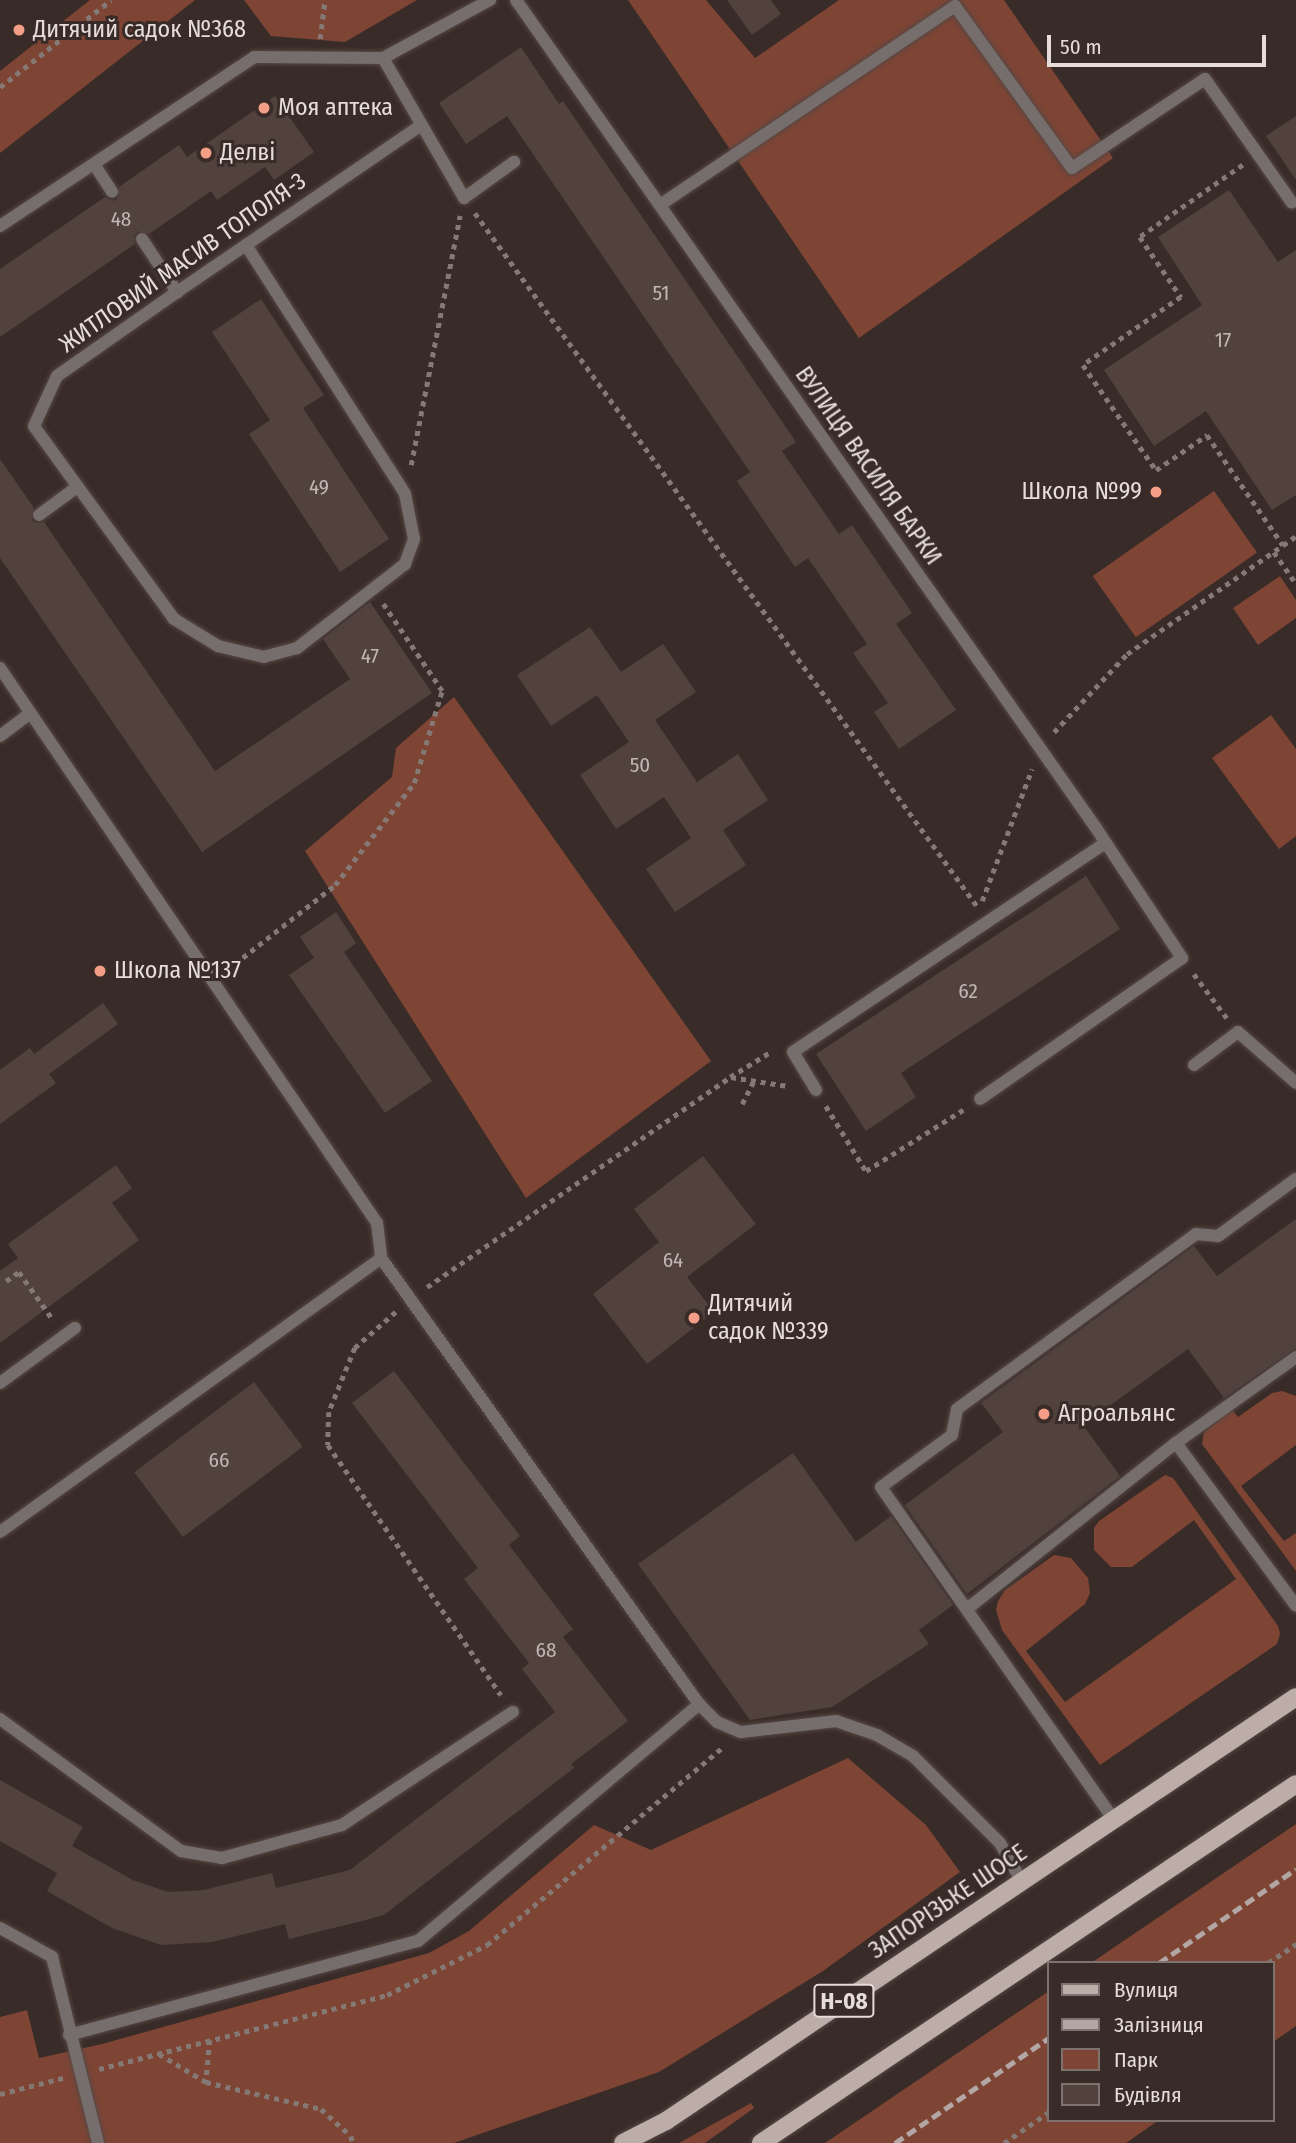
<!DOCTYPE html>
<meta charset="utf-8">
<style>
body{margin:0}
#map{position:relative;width:1296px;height:2143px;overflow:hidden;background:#392b27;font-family:"Fira Sans Condensed",sans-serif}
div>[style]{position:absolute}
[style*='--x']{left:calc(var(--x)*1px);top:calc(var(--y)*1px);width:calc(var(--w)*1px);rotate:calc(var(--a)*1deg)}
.green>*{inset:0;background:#7e4535;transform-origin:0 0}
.building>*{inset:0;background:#51423e;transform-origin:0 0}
.path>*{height:4.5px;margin-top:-2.25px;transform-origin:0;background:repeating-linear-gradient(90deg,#857975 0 5px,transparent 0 10px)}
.roads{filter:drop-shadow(0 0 2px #554744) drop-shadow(0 0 2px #554744)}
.service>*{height:12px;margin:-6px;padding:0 6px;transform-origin:6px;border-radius:6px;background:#766e6c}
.primary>*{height:18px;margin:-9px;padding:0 9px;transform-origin:9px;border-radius:9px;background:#bcada9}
.rail>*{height:5px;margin-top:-2.5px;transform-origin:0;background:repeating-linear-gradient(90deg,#b2a7a4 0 10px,transparent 0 15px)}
.dots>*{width:19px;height:19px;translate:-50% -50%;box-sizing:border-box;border:4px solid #392b27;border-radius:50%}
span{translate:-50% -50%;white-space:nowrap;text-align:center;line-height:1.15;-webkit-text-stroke:6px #392b27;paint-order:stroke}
.number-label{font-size:21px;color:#c1b6b3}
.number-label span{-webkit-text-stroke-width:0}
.shield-label span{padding:2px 5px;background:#392b27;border:2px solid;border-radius:5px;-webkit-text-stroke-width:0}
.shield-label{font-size:23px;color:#e6ddda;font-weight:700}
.poi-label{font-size:24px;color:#e6ddda}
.left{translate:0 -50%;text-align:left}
.right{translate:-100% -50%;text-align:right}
.street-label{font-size:24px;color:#e6ddda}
.legend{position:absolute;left:1047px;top:1961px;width:228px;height:161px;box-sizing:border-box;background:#392b27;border:2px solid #7e726f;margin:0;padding:9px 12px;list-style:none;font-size:21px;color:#e6ddda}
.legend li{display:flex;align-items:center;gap:14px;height:35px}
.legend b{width:35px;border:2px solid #7e726f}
.scale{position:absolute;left:1047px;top:35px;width:219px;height:32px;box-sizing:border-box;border:4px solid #e6ddda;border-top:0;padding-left:9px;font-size:21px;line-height:24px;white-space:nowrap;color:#e6ddda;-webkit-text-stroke:5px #392b27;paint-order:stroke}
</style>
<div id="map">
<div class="green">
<div style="clip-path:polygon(90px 0,195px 0,0 153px,0 71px)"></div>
<div style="clip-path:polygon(244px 0,417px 0,345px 42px,271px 36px)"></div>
<div style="clip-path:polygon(628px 0,706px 0,755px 58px,839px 0,1004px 0,1113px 158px,859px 338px)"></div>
<div style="left:1214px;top:491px;width:75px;height:148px;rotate:55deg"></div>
<div style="clip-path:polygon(1280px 576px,1296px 600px,1296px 618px,1258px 645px,1233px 608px)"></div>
<div style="clip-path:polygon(454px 697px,711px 1061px,526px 1198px,305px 851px,392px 777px,396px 748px)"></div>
<div style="clip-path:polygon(1271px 715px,1296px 749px,1296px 836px,1279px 849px,1212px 758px)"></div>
<div style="clip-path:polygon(1282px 1391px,1296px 1396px,1296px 1445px,1241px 1486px,1284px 1541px,1296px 1533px,1296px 1571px,1202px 1444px,1204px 1432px,1232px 1410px,1238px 1417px,1272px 1393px)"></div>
<div style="clip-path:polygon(1165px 1475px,1173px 1478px,1278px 1626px,1280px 1634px,1277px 1644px,1100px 1765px,1002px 1630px,996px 1610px,998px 1601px,1005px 1590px,1054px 1555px,1071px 1558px,1088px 1578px,1090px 1593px,1085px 1604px,1026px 1651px,1065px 1702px,1236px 1579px,1194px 1520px,1132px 1567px,1111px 1567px,1094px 1550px,1094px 1528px,1099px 1521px)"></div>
<div style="clip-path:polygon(848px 1758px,926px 1825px,960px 1872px,823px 1971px,659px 2072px,454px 2143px,0 2143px,0 2017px,27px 2010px,39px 2058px,102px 2044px,429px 1953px,469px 1931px,594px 1825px,651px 1850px)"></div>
<div style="clip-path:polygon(1296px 1824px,1296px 2026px,1273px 2042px,1273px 1963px,1091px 1963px)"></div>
<div style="clip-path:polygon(1049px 1991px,1049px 2120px,1159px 2120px,1126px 2143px,825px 2143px)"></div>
<div style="clip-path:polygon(751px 2103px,754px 2108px,705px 2143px,679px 2143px)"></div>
</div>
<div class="building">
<div style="clip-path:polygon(727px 0,771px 0,781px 14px,752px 35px)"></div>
<div style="clip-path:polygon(521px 47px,559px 104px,563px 101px,796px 442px,782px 451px,839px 534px,852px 525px,912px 613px,896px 624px,956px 710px,899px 749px,874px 712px,888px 703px,853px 653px,867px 644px,808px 558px,795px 567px,737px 481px,750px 472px,507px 116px,466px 144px,439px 103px)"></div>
<div style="clip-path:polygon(275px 96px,314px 152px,274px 180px,265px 167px,217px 200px,211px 191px,149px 234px,138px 231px,134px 236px,135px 244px,0 337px,0 269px,105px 197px,112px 201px,117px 199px,119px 187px,179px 145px,187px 157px)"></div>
<div style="clip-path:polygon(1296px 116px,1296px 180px,1266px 136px)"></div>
<div style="clip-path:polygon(1229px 190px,1278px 262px,1296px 250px,1296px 495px,1272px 510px,1206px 411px,1154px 446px,1104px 370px,1202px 305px,1158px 237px)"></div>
<div style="clip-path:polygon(261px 299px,324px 395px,303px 408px,389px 539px,340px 572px,249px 434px,270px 420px,212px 332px)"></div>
<div style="clip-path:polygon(0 459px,34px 508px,32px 520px,36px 523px,44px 522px,215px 771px,350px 679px,323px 639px,370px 602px,432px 693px,202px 852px,0 558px)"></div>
<div style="clip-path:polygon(590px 627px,621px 672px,663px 644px,696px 692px,655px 720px,697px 782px,738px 754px,768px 800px,723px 830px,746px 865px,675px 912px,646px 869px,691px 838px,664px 797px,616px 829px,580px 775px,629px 742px,597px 695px,551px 726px,517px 675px)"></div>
<div style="clip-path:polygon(1086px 876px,1120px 929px,901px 1073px,916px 1097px,866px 1131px,816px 1054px)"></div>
<div style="clip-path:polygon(336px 912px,356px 943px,344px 952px,432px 1081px,385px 1113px,289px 975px,314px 958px,300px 937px)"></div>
<div style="clip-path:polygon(103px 1003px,118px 1024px,49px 1074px,56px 1083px,0 1124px,0 1070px,30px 1048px,34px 1054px)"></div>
<div style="clip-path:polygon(703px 1156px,756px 1224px,687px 1277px,714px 1312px,647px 1364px,593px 1294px,659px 1242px,634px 1209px)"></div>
<div style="clip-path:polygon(116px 1165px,132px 1188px,112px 1203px,139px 1240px,0 1343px,0 1271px,18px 1258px,8px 1244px)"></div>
<div style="clip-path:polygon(1296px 1219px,1296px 1348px,1224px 1398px,1188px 1349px,1083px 1425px,1120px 1476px,967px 1594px,905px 1505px,1003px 1432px,981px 1403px,1194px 1246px,1217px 1276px)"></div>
<div style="clip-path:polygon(394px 1371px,520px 1536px,509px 1545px,573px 1629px,563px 1637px,628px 1721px,571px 1764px,574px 1768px,384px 1915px,362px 1921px,289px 1939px,285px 1924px,212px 1942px,161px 1945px,112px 1928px,47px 1891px,57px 1873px,0 1841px,0 1780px,83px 1827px,72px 1846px,133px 1880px,168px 1892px,204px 1890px,272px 1873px,276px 1888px,350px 1870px,555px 1712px,522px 1669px,529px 1663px,464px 1579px,478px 1568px,352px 1403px)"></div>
<div style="left:254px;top:1382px;width:81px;height:150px;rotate:53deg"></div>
<div style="clip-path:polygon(793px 1453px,856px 1542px,891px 1516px,953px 1605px,919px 1630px,929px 1644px,832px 1707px,750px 1720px,638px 1564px)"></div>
</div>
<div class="path">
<div style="--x:320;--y:39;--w:39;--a:-83"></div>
<div style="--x:0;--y:87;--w:141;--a:-38.1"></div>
<div style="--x:1243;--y:165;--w:126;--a:145"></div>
<div style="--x:1140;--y:237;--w:73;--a:55.7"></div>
<div style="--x:1181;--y:297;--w:119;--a:145.2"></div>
<div style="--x:1083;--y:365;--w:128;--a:55.2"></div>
<div style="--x:1156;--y:470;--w:62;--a:-34.5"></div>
<div style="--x:1207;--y:435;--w:134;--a:55.4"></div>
<div style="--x:475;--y:213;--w:856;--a:54.08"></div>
<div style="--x:411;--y:465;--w:254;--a:-78.9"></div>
<div style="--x:1274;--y:552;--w:39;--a:55"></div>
<div style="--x:1054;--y:732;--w:107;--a:-46.9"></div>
<div style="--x:1127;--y:654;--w:206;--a:-34.9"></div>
<div style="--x:982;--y:901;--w:141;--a:-69.3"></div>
<div style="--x:227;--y:970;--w:137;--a:-38.2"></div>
<div style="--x:335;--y:885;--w:129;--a:-52.2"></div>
<div style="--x:414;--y:783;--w:96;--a:-73.1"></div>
<div style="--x:442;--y:691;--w:105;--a:-124.1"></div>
<div style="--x:1194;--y:974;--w:55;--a:53.1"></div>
<div style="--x:731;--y:1077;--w:58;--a:9"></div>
<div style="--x:742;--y:1104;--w:27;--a:-63"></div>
<div style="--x:826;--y:1106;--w:76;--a:58.4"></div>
<div style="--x:866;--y:1171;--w:115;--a:-32.2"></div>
<div style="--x:6;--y:1281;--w:16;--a:-35"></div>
<div style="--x:19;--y:1272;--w:60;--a:54.5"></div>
<div style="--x:427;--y:1287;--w:369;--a:-34.7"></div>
<div style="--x:730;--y:1077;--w:49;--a:-31.8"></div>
<div style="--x:396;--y:1312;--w:55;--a:138.7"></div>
<div style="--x:355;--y:1348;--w:69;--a:112.1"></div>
<div style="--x:329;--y:1412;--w:33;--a:92"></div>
<div style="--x:328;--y:1445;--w:304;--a:55.3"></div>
<div style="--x:1268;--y:1963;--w:34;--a:-34"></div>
<div style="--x:210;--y:2040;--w:42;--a:95.4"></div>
<div style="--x:206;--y:2082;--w:118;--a:13.2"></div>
<div style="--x:321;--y:2109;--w:40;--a:42"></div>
<div style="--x:351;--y:2136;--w:7;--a:74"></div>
<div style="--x:159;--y:2054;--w:55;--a:30.8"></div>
<div style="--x:99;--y:2069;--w:297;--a:-14.4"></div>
<div style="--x:387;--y:1995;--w:112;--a:-26.6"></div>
<div style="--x:487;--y:1945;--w:309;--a:-40"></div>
<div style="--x:0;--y:2094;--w:65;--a:-14.3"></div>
<div style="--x:1004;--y:2143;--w:55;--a:-34.6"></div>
</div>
<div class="roads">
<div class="service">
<div style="--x:516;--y:0;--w:1011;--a:54.99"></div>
<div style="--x:1096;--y:828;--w:156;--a:56.5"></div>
<div style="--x:1182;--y:958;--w:246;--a:145.1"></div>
<div style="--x:383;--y:58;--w:162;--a:59.9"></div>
<div style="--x:464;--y:198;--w:62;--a:-35.8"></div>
<div style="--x:94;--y:164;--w:33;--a:57"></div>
<div style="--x:660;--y:205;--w:356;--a:-34"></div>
<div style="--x:955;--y:6;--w:200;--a:54.2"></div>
<div style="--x:1072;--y:168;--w:160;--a:-33.8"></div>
<div style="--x:1205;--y:79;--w:151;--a:54.9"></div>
<div style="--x:0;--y:226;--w:305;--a:-33.6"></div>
<div style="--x:254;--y:57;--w:129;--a:0.4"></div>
<div style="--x:383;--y:58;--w:122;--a:-28.5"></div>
<div style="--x:142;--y:239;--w:64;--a:56.6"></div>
<div style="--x:246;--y:245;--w:295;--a:57.4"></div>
<div style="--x:405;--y:494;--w:46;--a:78.7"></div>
<div style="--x:414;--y:539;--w:27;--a:110"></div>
<div style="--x:405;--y:564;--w:137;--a:142.1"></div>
<div style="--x:297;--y:648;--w:34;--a:165"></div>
<div style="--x:264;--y:657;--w:47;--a:-166.6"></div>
<div style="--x:218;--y:646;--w:52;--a:-148.5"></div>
<div style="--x:174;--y:619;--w:238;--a:-126"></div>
<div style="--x:34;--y:426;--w:55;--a:-65.3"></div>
<div style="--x:57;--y:376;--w:146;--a:-35"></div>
<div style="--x:177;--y:292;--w:83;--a:-34.3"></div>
<div style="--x:246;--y:245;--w:212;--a:-34.4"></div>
<div style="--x:39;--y:515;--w:47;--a:-36.4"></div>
<div style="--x:0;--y:668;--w:671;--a:55.81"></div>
<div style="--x:377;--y:1223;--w:35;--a:83"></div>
<div style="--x:381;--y:1258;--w:548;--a:54.51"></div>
<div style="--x:699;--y:1704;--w:25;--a:45"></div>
<div style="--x:717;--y:1722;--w:26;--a:23"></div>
<div style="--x:741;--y:1732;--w:96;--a:-6.6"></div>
<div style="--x:836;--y:1721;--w:43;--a:18.9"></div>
<div style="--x:877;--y:1735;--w:42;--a:30.3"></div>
<div style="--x:913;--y:1756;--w:123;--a:45"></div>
<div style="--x:1000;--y:1843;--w:45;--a:60.6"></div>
<div style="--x:0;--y:736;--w:38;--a:-37"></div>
<div style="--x:1194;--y:1065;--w:55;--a:-36.9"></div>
<div style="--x:1238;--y:1032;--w:77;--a:41.3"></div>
<div style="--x:816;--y:1090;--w:44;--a:-121.2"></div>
<div style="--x:793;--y:1052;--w:376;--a:-33.8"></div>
<div style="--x:0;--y:1383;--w:93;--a:-36.3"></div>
<div style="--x:1176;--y:1443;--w:202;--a:53.6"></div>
<div style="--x:0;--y:1532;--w:469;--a:-35.7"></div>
<div style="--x:967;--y:1609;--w:267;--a:-38.5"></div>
<div style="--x:1176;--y:1443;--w:148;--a:-35.6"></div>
<div style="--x:0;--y:1719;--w:224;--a:36.1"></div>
<div style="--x:181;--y:1851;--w:42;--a:9.7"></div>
<div style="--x:222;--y:1858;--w:124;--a:-15.4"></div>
<div style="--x:342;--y:1825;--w:205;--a:-33.5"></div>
<div style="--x:1114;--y:1820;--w:406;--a:-125"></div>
<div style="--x:881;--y:1487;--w:88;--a:-36.2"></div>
<div style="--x:952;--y:1435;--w:26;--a:-79"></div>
<div style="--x:957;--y:1409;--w:296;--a:-36.2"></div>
<div style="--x:1196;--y:1234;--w:22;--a:5"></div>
<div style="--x:1218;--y:1236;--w:97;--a:-36.2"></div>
<div style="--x:0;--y:1928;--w:60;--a:29.1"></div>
<div style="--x:52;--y:1957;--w:192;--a:76.1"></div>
<div style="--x:69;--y:2035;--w:361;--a:-15.1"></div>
<div style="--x:418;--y:1941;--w:368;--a:-40.1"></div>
</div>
<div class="primary">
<div style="--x:623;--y:2143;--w:48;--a:-27.1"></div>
<div style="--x:666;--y:2121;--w:759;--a:-33.94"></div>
<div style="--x:761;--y:2143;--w:644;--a:-33.86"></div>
</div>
</div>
<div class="rail">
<div style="--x:1159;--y:1963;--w:166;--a:-34.5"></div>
<div style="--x:895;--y:2143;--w:186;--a:-34.3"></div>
</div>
<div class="dots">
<div style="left:19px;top:30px;background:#f49e87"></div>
<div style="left:264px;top:108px;background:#f49e87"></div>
<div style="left:206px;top:153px;background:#f49e87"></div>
<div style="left:1156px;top:492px;background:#f49e87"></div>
<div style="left:100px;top:971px;background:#f49e87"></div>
<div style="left:694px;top:1318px;background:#f49e87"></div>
<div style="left:1044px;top:1414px;background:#f49e87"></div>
</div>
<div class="number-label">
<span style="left:121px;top:219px">48</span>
<span style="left:661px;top:293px">51</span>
<span style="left:1223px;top:340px">17</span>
<span style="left:319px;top:487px">49</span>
<span style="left:370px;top:656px">47</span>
<span style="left:640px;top:765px">50</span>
<span style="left:968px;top:991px">62</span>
<span style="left:673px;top:1260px">64</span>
<span style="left:219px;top:1460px">66</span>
<span style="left:546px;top:1650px">68</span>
</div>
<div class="shield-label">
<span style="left:844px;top:2001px">Н-08</span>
</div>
<div class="poi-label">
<span class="left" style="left:33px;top:30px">Дитячий садок №368</span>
<span class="left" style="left:278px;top:108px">Моя аптека</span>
<span class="left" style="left:220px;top:153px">Делві</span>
<span class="right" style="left:1142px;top:492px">Школа №99</span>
<span class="left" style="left:114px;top:971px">Школа №137</span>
<span class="left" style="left:708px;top:1318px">Дитячий<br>садок №339</span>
<span class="left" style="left:1058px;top:1414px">Агроальянс</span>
</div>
<div class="street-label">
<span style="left:183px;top:263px;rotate:-35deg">ЖИТЛОВИЙ МАСИВ ТОПОЛЯ-3</span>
<span style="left:868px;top:466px;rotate:55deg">ВУЛИЦЯ ВАСИЛЯ БАРКИ</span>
<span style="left:948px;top:1902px;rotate:-34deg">ЗАПОРІЗЬКЕ ШОСЕ</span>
</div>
<ul class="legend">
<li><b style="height:9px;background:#bcada9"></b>Вулиця</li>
<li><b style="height:9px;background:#b2a7a4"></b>Залізниця</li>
<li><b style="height:19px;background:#7e4535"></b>Парк</li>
<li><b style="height:19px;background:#51423e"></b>Будівля</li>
</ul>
<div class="scale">50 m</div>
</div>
